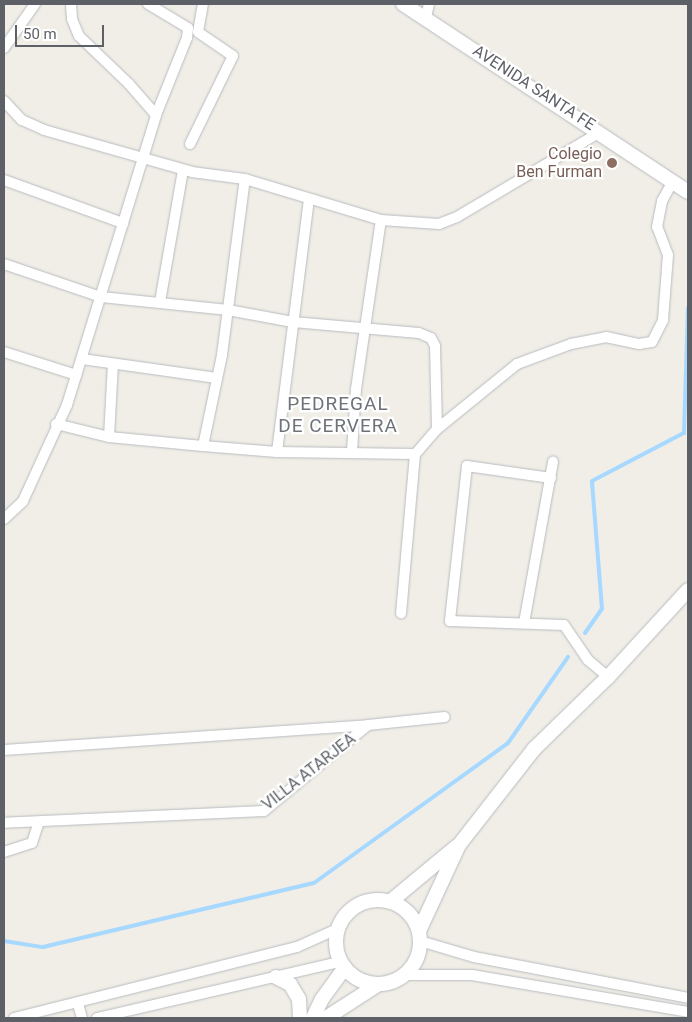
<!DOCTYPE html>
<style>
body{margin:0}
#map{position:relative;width:692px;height:1022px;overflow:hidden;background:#f0eee6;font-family:Roboto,sans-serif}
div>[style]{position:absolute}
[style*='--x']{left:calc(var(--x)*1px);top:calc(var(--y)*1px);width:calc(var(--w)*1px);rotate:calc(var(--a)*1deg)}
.stream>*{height:4px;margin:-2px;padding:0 2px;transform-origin:2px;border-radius:2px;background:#a7d8ff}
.roads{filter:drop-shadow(0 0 1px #b8bbc0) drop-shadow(0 0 1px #b8bbc0)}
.street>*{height:10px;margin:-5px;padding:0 5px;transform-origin:5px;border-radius:5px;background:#fff}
.secondary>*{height:14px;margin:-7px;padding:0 7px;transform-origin:7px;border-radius:7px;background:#fff}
.secondary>.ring{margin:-7px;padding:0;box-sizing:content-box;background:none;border:14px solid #fff;border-radius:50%}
.dots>*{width:14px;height:14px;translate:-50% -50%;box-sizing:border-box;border:2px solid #fff;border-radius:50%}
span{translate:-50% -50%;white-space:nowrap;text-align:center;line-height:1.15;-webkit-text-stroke:4.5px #fff;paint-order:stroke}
.street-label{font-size:16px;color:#5d6167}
.education-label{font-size:16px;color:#785e54}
.right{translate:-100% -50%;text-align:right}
.quarter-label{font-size:19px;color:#6e7379;letter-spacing:1px}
.frame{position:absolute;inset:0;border:5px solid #5d6167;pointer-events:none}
.scale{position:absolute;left:15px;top:25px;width:89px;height:22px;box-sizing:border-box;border:2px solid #5d6167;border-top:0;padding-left:6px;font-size:15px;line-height:18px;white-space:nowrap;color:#5d6167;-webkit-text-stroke:4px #fff;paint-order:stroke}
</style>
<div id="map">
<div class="stream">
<div style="--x:585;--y:633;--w:29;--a:-55"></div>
<div style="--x:602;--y:609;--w:128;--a:-94.5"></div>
<div style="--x:592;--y:481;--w:104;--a:-27.6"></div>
<div style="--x:684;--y:433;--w:125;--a:-88.2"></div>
<div style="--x:4;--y:941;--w:39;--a:9"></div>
<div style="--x:43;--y:947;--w:278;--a:-13.3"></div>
<div style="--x:314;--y:883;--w:239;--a:-35.8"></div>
<div style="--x:508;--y:743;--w:105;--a:-55.1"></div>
</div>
<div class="roads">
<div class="street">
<div style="--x:71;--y:4;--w:15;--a:86"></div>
<div style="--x:72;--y:19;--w:18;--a:68"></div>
<div style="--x:79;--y:36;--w:69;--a:43.8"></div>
<div style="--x:129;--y:84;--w:41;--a:48.9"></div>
<div style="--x:426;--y:17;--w:13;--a:-77"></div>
<div style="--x:4;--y:48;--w:54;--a:-54.8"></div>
<div style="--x:4;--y:101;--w:26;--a:47"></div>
<div style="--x:22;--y:120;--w:24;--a:24"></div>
<div style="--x:44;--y:130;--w:154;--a:15.8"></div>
<div style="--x:192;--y:172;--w:53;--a:7.5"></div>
<div style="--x:245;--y:179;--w:142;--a:16.8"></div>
<div style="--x:381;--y:220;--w:58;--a:3.9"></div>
<div style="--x:439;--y:224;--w:19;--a:-21"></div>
<div style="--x:457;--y:217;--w:166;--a:-30.7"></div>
<div style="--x:190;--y:144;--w:98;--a:-64"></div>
<div style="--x:233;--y:56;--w:42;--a:-145.6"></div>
<div style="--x:198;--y:32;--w:28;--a:-80"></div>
<div style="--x:4;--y:180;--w:127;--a:19.9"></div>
<div style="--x:4;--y:264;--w:102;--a:18.8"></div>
<div style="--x:101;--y:297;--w:128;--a:5.8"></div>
<div style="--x:228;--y:310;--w:66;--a:10.5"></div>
<div style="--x:293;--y:322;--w:126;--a:5"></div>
<div style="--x:419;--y:333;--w:13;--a:23"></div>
<div style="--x:431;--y:338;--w:9;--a:63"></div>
<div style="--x:435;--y:346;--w:83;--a:88.6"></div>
<div style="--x:437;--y:429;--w:33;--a:131"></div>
<div style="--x:415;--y:454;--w:160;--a:95"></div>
<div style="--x:160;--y:302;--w:134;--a:-80.1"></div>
<div style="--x:4;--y:352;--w:76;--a:17.7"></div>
<div style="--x:82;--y:359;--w:136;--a:8"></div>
<div style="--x:56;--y:424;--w:55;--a:13.8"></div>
<div style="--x:109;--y:437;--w:94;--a:5.5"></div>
<div style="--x:203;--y:446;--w:74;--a:4.6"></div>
<div style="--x:277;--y:452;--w:138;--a:0.8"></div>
<div style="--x:437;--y:429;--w:103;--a:-39.1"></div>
<div style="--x:517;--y:364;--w:58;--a:-20.3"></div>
<div style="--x:571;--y:344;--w:36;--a:-11"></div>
<div style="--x:606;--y:337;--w:34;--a:12"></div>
<div style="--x:639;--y:344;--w:13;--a:-9"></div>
<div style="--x:652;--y:342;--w:25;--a:-63"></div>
<div style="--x:663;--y:320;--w:65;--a:-85.6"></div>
<div style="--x:668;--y:255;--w:30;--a:-111"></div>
<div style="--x:657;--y:227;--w:26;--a:-79"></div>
<div style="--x:662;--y:201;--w:23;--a:-61"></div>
<div style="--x:109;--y:437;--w:73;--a:-86.9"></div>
<div style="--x:203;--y:446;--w:93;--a:-78.2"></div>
<div style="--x:222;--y:355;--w:177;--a:-82.6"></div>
<div style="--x:352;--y:451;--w:62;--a:-86.3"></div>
<div style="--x:356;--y:389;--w:171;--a:-81.6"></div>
<div style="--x:277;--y:452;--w:254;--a:-82.8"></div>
<div style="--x:551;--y:478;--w:85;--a:-171.9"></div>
<div style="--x:467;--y:466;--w:156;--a:96.3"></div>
<div style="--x:450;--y:621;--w:114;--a:2"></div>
<div style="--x:564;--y:625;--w:42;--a:55.6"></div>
<div style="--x:588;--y:660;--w:26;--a:40"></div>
<div style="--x:4;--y:519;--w:26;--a:-43"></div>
<div style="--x:23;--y:501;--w:106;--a:-65.4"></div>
<div style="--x:67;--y:405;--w:303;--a:-72.9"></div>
<div style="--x:156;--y:115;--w:83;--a:-68.1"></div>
<div style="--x:187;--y:38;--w:10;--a:-84"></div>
<div style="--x:188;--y:28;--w:47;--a:-149"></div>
<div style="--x:524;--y:623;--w:164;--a:-79.8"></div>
<div style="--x:368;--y:725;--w:77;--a:-5.9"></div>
<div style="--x:4;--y:750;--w:365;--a:-3.9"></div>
<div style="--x:368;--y:725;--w:135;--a:140.4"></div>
<div style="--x:264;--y:811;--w:260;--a:177.4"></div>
<div style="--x:4;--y:852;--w:29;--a:-18"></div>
<div style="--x:32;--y:843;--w:22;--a:-72"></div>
<div style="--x:420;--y:941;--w:56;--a:16.5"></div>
<div style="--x:474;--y:957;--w:218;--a:10.8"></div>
<div style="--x:404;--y:975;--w:68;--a:0"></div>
<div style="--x:472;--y:975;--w:219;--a:9.7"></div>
<div style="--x:78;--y:1004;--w:15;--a:74"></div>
<div style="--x:14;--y:1018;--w:292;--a:-14.1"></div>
<div style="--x:297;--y:947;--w:44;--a:-24.2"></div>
<div style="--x:97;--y:1018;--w:249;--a:-13"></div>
</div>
<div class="secondary">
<div style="--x:403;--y:4;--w:341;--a:33.4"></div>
<div class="ring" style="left:336px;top:900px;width:70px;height:70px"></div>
<div style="--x:391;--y:901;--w:85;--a:-39.7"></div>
<div style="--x:419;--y:931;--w:95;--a:-65.1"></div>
<div style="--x:459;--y:845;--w:122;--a:-52"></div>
<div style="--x:534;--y:749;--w:103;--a:-44.2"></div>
<div style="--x:608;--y:677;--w:118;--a:-47.4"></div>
<div style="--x:276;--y:977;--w:16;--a:27"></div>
<div style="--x:290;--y:984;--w:17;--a:59"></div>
<div style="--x:299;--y:999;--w:19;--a:87"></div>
<div style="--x:313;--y:1018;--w:21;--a:-65"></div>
<div style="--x:322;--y:999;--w:37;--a:-54"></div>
<div style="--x:326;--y:1018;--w:63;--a:-32.7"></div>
</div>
</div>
<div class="dots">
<div style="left:612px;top:163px;background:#8d6e63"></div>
</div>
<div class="street-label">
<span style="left:534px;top:88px;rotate:33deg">AVENIDA SANTA FE</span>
<span style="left:309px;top:772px;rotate:-38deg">VILLA ATARJEA</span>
</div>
<div class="education-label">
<span class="right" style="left:602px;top:163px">Colegio<br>Ben Furman</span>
</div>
<div class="quarter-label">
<span style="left:338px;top:415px">PEDREGAL<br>DE CERVERA</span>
</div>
<div class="frame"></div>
<div class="scale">50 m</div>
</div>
